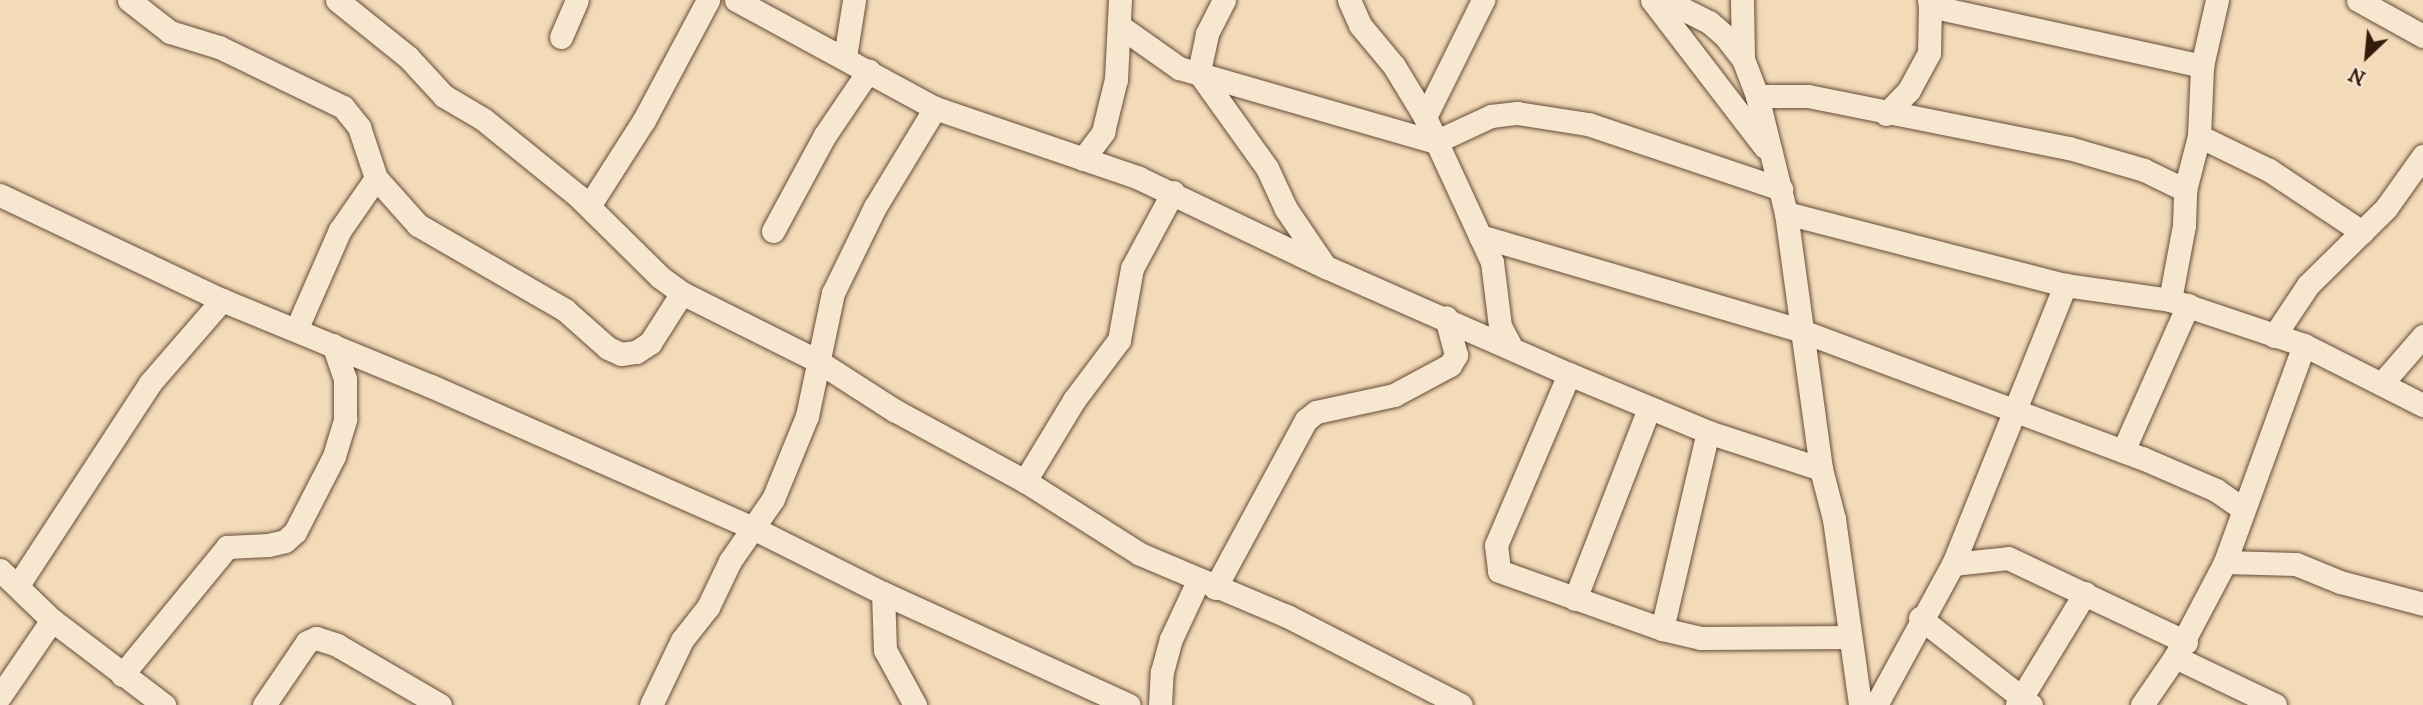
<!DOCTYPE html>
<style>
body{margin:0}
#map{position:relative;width:2423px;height:705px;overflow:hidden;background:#f3dab8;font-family:"IM FELL DW Pica",serif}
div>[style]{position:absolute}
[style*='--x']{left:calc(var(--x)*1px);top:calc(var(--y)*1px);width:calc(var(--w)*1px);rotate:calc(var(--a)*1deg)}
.roads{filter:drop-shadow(0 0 2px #644b37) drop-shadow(0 0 2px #644b37)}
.minor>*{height:23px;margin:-11.5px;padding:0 11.5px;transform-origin:11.5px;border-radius:11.5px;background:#f7e7d1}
span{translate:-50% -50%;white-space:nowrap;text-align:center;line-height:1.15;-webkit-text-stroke:5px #f7e7d1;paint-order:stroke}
.north{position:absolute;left:2332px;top:21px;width:70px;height:70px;-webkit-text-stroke:5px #f7e7d1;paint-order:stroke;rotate:206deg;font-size:19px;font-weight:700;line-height:28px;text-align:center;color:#351b0c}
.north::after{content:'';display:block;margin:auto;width:24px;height:32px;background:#351b0c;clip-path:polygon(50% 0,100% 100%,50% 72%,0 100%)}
</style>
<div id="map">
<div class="roads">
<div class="minor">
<div style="--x:129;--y:0;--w:52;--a:38"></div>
<div style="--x:170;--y:32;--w:51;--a:17"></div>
<div style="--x:219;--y:47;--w:138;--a:25.8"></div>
<div style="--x:343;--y:107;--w:26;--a:51"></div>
<div style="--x:359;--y:127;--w:54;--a:71.6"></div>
<div style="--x:376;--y:178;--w:63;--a:48.2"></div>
<div style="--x:418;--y:225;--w:170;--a:30"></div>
<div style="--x:565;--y:310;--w:57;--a:41.5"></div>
<div style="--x:608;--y:348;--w:14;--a:25"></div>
<div style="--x:621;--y:354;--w:15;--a:-8"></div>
<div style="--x:636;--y:352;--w:17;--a:-33"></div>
<div style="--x:650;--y:343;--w:59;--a:-57.4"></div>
<div style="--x:337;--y:0;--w:91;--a:38.8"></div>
<div style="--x:408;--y:57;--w:53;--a:47.3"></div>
<div style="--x:444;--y:96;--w:45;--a:30.5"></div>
<div style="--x:483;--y:119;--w:122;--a:39"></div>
<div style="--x:578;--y:196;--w:115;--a:44.6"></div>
<div style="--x:660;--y:277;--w:27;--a:36"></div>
<div style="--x:682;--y:293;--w:150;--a:26.6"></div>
<div style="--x:816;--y:360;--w:93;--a:32.7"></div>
<div style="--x:894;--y:410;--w:149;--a:28.5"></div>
<div style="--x:736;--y:0;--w:226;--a:28.5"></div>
<div style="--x:935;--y:108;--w:216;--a:18.9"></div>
<div style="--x:1139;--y:178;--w:207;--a:25.5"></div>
<div style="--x:1326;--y:267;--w:266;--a:23.8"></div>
<div style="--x:1569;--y:374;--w:151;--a:22.6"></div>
<div style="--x:1708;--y:432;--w:119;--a:18.1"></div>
<div style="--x:1821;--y:469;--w:52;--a:75.4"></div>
<div style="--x:1834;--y:519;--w:188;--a:82"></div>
<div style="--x:1224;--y:0;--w:38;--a:117"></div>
<div style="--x:1207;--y:34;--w:40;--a:102"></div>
<div style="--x:1199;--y:73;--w:117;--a:54.4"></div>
<div style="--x:1267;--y:168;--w:45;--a:65.1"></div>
<div style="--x:1286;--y:209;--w:64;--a:55.8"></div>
<div style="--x:1349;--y:0;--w:27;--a:66"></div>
<div style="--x:1360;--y:25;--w:53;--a:50.3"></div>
<div style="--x:1394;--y:66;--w:60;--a:58.7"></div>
<div style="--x:1425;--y:117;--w:160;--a:65.2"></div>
<div style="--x:1492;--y:262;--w:64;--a:82.9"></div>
<div style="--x:1500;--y:326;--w:21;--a:62"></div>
<div style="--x:1652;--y:0;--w:185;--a:52.5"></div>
<div style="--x:1665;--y:0;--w:49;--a:26.6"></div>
<div style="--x:1709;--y:22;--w:21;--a:41"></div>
<div style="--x:1725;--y:36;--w:29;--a:52"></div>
<div style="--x:1743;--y:59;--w:40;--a:69"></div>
<div style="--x:1757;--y:96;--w:121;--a:76.1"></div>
<div style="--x:1786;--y:213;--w:258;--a:82.2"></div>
<div style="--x:1742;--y:0;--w:59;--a:89"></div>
<div style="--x:1929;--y:0;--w:6;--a:81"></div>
<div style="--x:1930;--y:6;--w:279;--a:12.4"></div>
<div style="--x:2358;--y:0;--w:74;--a:29"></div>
<div style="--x:1121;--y:27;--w:71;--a:35.3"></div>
<div style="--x:1179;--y:68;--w:266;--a:16.1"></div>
<div style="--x:1435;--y:142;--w:62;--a:-24.9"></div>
<div style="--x:1491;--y:116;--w:26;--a:-7"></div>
<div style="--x:1517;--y:113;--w:72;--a:8.8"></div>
<div style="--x:1588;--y:124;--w:204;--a:18.6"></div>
<div style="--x:561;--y:37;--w:40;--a:-66.6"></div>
<div style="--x:845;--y:57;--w:58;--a:-81"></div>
<div style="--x:1757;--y:96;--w:51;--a:0"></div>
<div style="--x:1808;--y:96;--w:266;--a:11.3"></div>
<div style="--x:2069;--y:148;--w:78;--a:16.3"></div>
<div style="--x:2144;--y:170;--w:46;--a:26"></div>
<div style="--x:1886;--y:114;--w:33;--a:-46"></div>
<div style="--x:1909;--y:90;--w:42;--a:-61.6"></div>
<div style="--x:1929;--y:53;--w:47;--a:-88.8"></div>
<div style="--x:1425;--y:117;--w:131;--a:-63.6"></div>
<div style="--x:2199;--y:136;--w:78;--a:25.9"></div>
<div style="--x:2269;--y:170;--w:112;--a:33.7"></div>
<div style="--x:1083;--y:159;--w:34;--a:-53"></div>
<div style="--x:1103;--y:132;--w:55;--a:-76.2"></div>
<div style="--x:1116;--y:79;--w:79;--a:-87.1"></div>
<div style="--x:1173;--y:192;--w:86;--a:118.3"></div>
<div style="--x:1132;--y:268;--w:73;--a:100.2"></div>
<div style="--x:1119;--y:340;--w:75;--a:126.9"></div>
<div style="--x:1074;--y:400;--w:95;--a:121.2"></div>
<div style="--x:1025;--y:481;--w:136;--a:32.4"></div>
<div style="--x:1140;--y:554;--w:160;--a:22.9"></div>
<div style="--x:1287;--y:616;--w:195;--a:27.1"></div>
<div style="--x:0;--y:195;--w:246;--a:25.3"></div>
<div style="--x:222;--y:300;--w:226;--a:22.4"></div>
<div style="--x:431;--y:386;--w:354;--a:23.8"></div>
<div style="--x:755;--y:529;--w:143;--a:26.6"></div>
<div style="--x:883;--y:593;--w:270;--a:24.5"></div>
<div style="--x:589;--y:206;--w:102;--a:-57.4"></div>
<div style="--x:644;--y:120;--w:136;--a:-61.9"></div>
<div style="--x:1786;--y:213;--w:288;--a:14.5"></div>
<div style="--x:2065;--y:285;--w:106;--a:8.1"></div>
<div style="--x:2170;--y:300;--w:141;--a:18.6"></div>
<div style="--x:2304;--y:345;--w:133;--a:26.8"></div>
<div style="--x:773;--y:231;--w:109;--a:-61.6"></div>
<div style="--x:825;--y:135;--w:78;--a:-55.9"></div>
<div style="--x:1480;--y:236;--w:336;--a:16.4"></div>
<div style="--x:1802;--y:331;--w:363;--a:20.5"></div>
<div style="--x:2142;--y:458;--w:81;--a:23.4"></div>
<div style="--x:2216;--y:490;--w:32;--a:35"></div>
<div style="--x:2170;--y:300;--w:76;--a:-79.4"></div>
<div style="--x:2184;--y:225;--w:35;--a:-88"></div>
<div style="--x:2185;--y:190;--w:56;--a:-75.5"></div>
<div style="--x:2199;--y:136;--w:70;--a:-87.5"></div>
<div style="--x:2202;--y:66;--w:68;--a:-77.2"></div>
<div style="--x:296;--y:330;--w:109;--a:-66.3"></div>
<div style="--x:340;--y:230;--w:63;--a:-55.3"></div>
<div style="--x:2274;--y:336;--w:61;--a:-56.3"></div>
<div style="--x:2308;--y:285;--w:110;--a:-44.6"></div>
<div style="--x:2386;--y:208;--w:64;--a:-54.6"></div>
<div style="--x:1569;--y:374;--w:186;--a:113.1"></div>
<div style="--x:1496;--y:545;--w:26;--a:83"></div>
<div style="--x:1499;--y:571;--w:173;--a:19.6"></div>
<div style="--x:1662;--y:629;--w:40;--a:13"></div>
<div style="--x:1701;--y:638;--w:149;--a:-0.4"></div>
<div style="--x:2383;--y:382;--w:61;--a:-49"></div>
<div style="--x:2123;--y:451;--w:160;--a:-66"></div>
<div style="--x:2225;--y:562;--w:71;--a:1.6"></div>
<div style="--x:2296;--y:564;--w:48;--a:22.2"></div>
<div style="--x:2340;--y:582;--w:86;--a:14.8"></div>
<div style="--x:1953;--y:564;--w:55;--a:-6.2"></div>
<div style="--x:2008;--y:558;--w:197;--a:25.3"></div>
<div style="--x:0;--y:570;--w:72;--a:43.9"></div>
<div style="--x:52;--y:620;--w:141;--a:37.2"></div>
<div style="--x:18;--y:585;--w:241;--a:-56.8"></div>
<div style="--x:150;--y:383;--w:110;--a:-49.1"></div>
<div style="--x:1215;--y:588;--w:191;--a:-61.6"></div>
<div style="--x:1306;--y:420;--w:13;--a:-39"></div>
<div style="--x:1316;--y:412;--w:80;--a:-12.3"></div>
<div style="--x:1394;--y:395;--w:64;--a:-28.2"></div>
<div style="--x:1450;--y:365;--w:12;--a:-59"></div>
<div style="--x:1456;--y:355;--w:39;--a:-105"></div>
<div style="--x:883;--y:593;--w:57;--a:88"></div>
<div style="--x:885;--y:650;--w:63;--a:61.4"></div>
<div style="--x:1575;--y:599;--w:205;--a:-68.8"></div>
<div style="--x:1920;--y:618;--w:141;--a:38.1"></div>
<div style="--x:1662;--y:629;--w:202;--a:-76.9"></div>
<div style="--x:2175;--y:657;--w:107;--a:-62.2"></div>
<div style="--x:2225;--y:562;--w:231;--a:-70"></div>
<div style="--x:122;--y:675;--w:166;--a:-50.6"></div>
<div style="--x:227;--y:547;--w:41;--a:-2.8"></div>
<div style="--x:268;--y:545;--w:17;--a:-13"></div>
<div style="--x:285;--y:541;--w:13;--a:-42"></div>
<div style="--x:295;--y:532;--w:85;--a:-62.8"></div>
<div style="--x:334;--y:456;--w:39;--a:-73"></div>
<div style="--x:345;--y:419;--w:40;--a:-90"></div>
<div style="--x:345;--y:379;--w:36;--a:-109"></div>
<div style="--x:0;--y:696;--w:92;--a:-55.6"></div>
<div style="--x:264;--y:705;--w:76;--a:-55.7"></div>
<div style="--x:307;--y:642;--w:10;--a:-24"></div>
<div style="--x:316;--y:638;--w:22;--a:18"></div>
<div style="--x:337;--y:645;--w:119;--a:30.2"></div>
<div style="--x:651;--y:705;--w:72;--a:-64.5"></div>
<div style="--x:682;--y:640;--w:42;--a:-51.8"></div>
<div style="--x:708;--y:607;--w:51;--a:-64.4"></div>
<div style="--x:730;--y:561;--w:75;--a:-55.3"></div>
<div style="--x:773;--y:499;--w:90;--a:-67.7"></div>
<div style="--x:807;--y:416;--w:126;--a:-78.1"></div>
<div style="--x:833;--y:293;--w:96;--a:-64"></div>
<div style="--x:875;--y:207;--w:116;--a:-58.8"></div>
<div style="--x:1160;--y:705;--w:33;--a:-87"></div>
<div style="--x:1162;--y:672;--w:34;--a:-75"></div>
<div style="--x:1171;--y:639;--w:64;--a:-65"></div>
<div style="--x:1876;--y:705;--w:161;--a:-61.4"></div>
<div style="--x:1953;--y:564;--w:301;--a:-68.1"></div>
<div style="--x:2017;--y:705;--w:131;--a:-58.7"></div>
<div style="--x:2142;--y:705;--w:58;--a:-55.5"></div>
<div style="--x:2175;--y:657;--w:111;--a:25.6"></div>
</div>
</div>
<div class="north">N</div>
</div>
